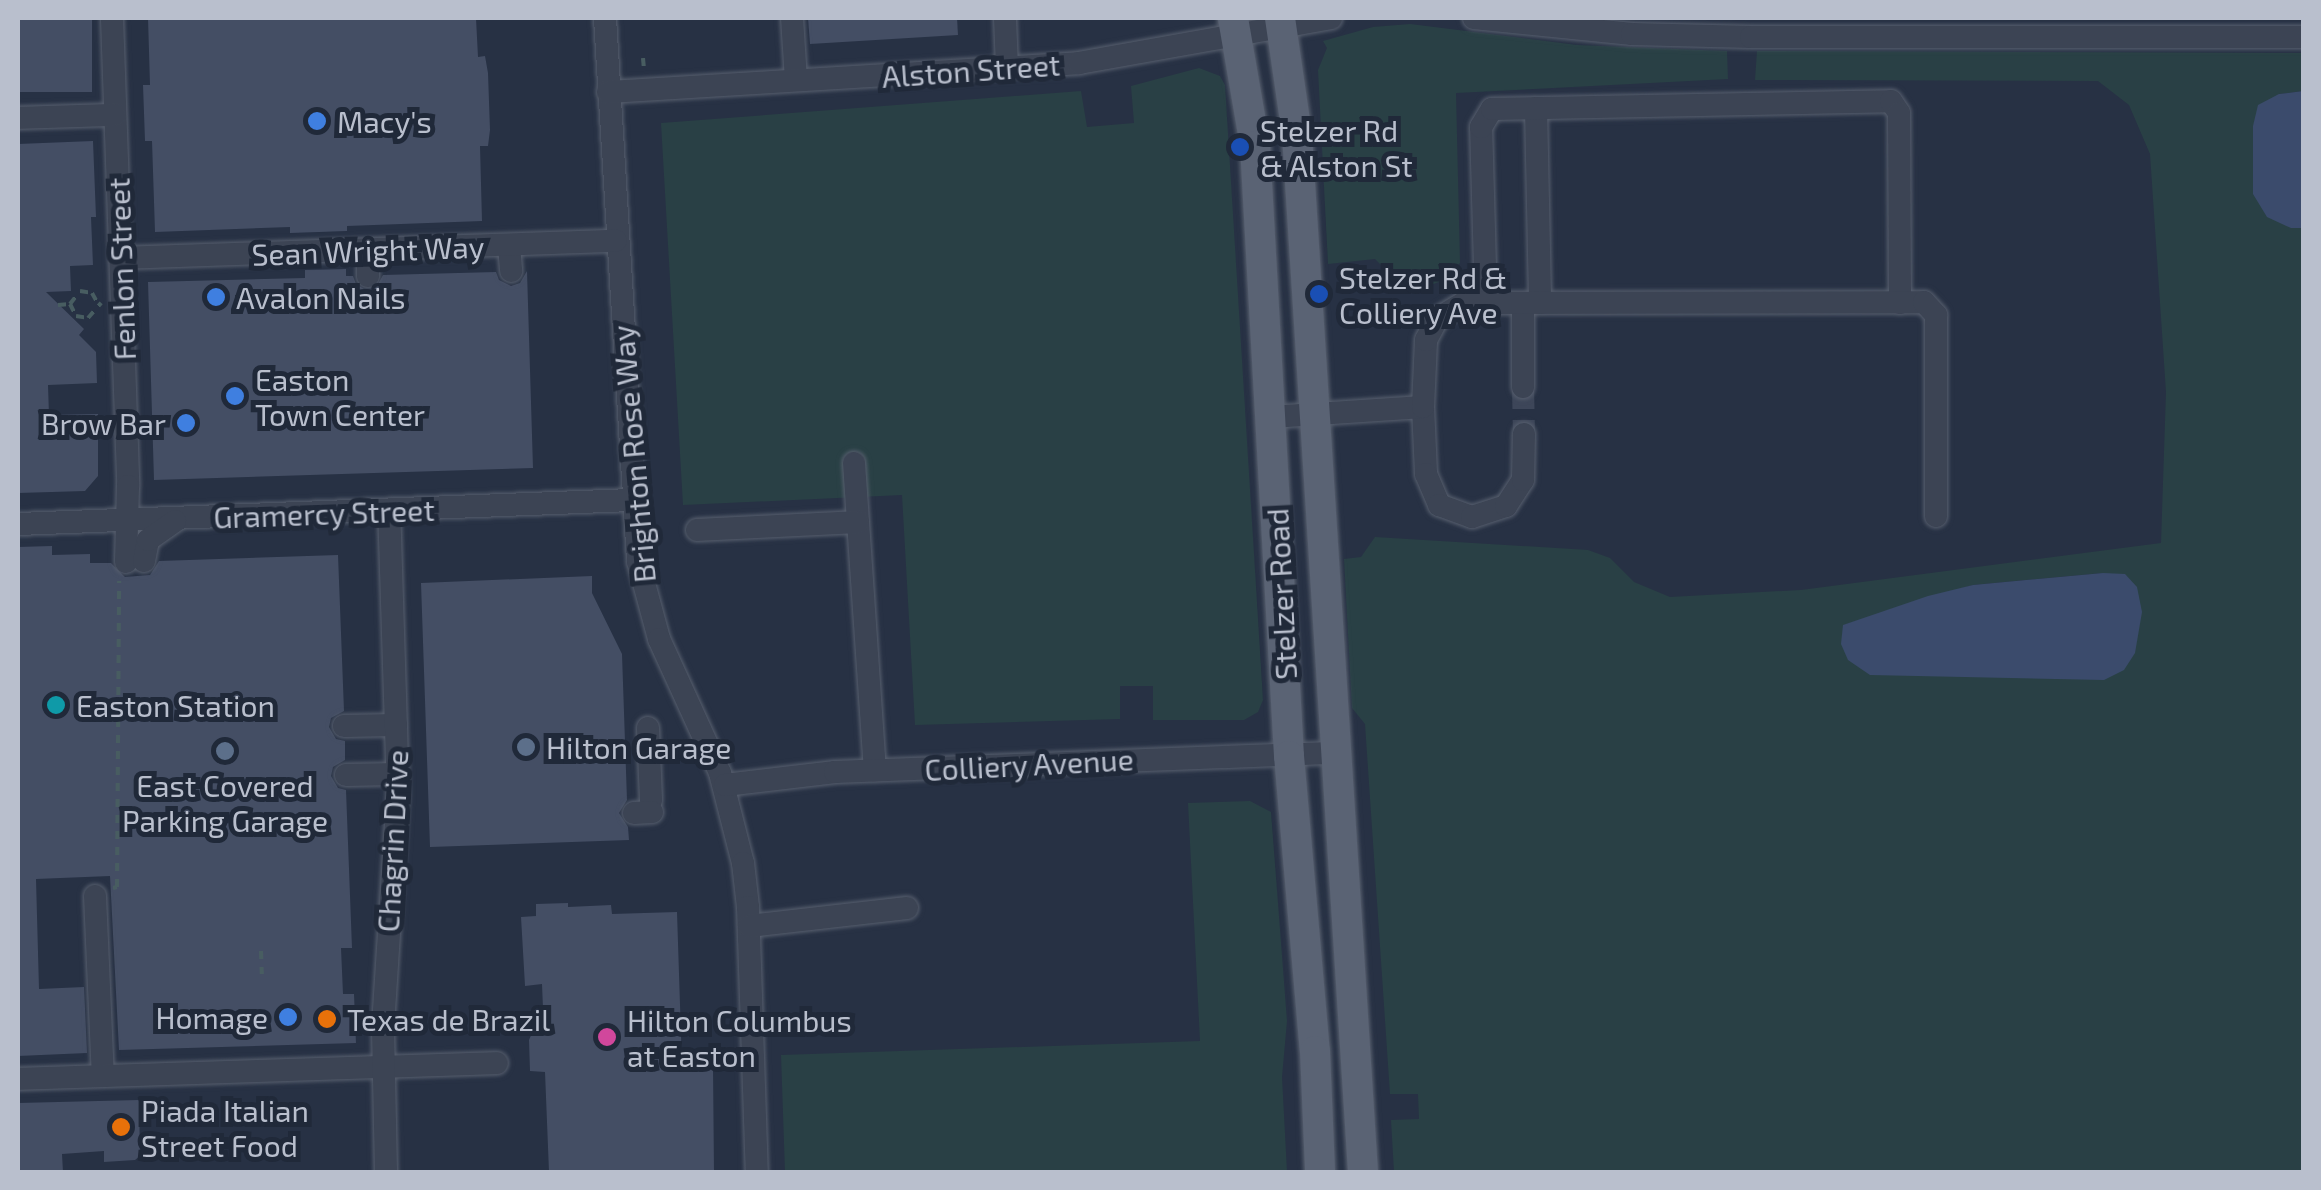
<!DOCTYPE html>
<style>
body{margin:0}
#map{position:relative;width:2321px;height:1190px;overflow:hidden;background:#273144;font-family:"Exo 2",sans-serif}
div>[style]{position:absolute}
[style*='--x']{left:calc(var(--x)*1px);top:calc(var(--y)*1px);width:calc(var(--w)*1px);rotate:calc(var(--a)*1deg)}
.green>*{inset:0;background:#294045}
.water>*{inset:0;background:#3b4b6c}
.building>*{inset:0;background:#444e64;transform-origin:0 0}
.minor-tunnel>*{height:22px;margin-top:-11px;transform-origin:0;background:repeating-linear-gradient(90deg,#3d4659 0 22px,transparent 0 33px)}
.path>*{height:4px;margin-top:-2px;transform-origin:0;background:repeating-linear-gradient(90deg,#485d61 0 8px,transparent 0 16px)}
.roads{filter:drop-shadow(0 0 2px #575f6e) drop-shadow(0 0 2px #575f6e)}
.minor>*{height:22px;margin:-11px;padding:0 11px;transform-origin:11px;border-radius:11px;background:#3c4454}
.major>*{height:30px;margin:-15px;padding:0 15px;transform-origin:15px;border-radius:15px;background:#5a6374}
.dots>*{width:28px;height:28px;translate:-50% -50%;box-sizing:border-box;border:5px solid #202939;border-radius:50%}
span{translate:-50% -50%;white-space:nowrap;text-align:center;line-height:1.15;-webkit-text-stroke:10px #202939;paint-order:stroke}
.street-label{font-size:30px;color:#b9bfcd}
.poi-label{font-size:30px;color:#b9bfcd}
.left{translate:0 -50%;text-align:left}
.right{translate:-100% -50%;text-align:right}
.frame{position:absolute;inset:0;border:20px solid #b9bfcd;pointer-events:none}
</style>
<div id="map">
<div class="green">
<div style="clip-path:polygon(1410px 24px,1577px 45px,1727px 51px,1728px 79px,1456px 93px,1460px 263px,1439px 282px,1425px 287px,1397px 281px,1375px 259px,1328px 264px,1318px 70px,1327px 48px,1323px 41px,1373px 27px)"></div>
<div style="clip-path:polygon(evenodd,1757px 51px,2303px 53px,2303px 91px,2279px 94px,2291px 228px,2304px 228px,2303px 1172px,1394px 1172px,1391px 1120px,1419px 1119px,1418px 1094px,1390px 1094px,1365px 724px,1352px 708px,1344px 559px,1361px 557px,1375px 537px,1588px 550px,1610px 558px,1634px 582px,1670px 597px,1801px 590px,2161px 543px,2166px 392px,2150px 154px,2129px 105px,2098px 81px,1755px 80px,1757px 51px,2103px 573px,1844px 625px,1973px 585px,2103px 573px)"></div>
<div style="clip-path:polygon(1199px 68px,1220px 76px,1225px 85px,1263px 700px,1258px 712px,1244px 720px,1153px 720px,1153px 686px,1120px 686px,1120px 719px,915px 725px,902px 495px,683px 505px,661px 123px,1081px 91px,1087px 127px,1134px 123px,1131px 86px)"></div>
<div style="clip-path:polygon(1250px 801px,1271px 812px,1287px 1021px,1282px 1077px,1287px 1172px,785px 1172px,781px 1055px,1200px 1041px,1188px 803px)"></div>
</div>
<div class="water">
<div style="clip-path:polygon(2303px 91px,2303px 228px,2291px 228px,2267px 217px,2253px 194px,2253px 126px,2258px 105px,2279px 94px)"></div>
<div style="clip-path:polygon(2103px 573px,2125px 574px,2137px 587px,2142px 612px,2135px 653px,2124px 670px,2104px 680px,1870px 675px,1848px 660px,1841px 644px,1843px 625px,1928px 596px,1973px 585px)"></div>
</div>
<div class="building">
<div style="left:18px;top:18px;width:74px;height:74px"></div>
<div style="clip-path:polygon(148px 18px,476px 18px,478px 57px,485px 56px,488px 73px,490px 130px,488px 146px,480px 146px,482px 221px,347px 226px,347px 231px,319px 232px,290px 233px,290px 227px,155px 232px,152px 141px,145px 141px,143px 85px,150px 85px)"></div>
<div style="clip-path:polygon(808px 18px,957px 18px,958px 35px,810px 44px)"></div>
<div style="clip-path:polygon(93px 141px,96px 217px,91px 217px,93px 265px,70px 266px,71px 291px,46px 292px,84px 329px,79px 335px,96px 352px,97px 383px,48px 385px,49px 415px,98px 414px,98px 476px,85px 491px,18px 493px,18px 144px)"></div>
<div style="clip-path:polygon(346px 269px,346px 276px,353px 276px,356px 284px,367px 291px,376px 288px,383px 275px,496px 272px,499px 280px,511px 286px,520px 283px,527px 271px,533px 468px,154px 480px,148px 282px,305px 278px,305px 270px)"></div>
<div style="clip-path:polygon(52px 546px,52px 555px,90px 554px,90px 563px,111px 563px,125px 577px,150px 575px,159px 561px,338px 555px,344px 711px,331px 718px,329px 727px,336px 739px,345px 741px,345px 760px,333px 767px,331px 776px,338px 788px,346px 790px,352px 948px,341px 948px,343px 994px,354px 994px,356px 1043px,119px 1050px,110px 876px,36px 879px,39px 989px,84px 987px,87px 1053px,18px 1056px,18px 547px)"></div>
<div style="clip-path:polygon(592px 576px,592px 593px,622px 654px,627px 800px,619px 813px,628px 827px,629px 840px,430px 847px,421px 583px)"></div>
<div style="clip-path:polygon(568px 903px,568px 907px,611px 905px,612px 914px,677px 912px,682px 1066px,713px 1066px,714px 1172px,549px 1172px,545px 1072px,530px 1071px,529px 1040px,532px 1033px,544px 1033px,542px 984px,525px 986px,521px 917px,536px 916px,536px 904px)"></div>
<div style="clip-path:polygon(139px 1100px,140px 1156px,135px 1160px,104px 1162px,104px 1151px,62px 1154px,63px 1172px,18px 1172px,18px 1103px)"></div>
</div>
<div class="minor-tunnel">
<div style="--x:1523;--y:387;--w:47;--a:88.8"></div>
</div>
<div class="path">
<div style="--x:643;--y:58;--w:11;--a:85"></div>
<div style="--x:70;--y:304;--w:16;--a:-52"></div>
<div style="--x:80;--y:291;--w:12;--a:9"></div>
<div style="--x:92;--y:293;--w:13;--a:61"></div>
<div style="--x:58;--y:305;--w:12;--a:-5"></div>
<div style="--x:70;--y:304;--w:13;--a:63"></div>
<div style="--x:76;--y:316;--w:12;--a:9"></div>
<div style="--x:88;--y:318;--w:20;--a:-49"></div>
<div style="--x:113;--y:888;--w:4;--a:-14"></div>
<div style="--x:117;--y:887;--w:306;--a:-89.6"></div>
<div style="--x:261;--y:951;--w:23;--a:88"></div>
</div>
<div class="roads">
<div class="minor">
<div style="--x:112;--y:18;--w:468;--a:88"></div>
<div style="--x:128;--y:486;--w:76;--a:91.5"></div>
<div style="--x:605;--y:18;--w:544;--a:86.52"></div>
<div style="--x:638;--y:561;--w:81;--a:74.9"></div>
<div style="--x:659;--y:639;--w:147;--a:65.5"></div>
<div style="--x:720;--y:773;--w:93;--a:75.7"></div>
<div style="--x:743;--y:863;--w:44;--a:83.5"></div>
<div style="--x:748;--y:907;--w:265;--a:88.1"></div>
<div style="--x:792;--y:18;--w:62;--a:86.3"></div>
<div style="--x:1005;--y:18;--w:49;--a:87.7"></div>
<div style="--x:1474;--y:18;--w:159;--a:5.8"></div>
<div style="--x:1632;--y:34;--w:119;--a:1.4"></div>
<div style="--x:1751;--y:37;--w:553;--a:0"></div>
<div style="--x:608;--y:92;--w:472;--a:-3.5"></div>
<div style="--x:1079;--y:63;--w:256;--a:-10.1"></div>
<div style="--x:1536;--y:108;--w:195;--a:88.8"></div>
<div style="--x:18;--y:118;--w:97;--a:-1.8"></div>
<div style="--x:509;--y:246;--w:25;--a:85"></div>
<div style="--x:368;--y:250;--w:26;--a:90"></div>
<div style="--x:120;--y:258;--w:496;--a:-2"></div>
<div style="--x:1486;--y:303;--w:176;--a:-91.6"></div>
<div style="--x:1481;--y:127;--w:21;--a:-59"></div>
<div style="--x:1492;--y:109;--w:399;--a:-1.1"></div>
<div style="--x:1891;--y:101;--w:14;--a:56"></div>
<div style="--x:1899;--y:113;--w:190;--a:89.7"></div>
<div style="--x:1523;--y:387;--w:83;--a:-90"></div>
<div style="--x:1423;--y:407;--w:67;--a:87.4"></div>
<div style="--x:1426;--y:474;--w:34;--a:67"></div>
<div style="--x:1439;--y:505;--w:35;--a:20"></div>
<div style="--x:1472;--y:517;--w:36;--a:-18"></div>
<div style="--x:1506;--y:506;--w:31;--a:-57"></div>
<div style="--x:1523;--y:480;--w:46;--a:-88.8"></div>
<div style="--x:1271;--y:417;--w:152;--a:-3.8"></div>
<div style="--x:1423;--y:407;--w:67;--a:-87.4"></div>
<div style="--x:1426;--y:340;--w:24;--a:-62"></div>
<div style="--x:1437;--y:319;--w:31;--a:-31"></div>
<div style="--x:1464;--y:303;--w:460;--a:-0.1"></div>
<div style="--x:1924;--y:302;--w:18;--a:47"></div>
<div style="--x:1936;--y:315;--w:201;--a:90"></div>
<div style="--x:854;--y:463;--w:308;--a:86.1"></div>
<div style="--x:18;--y:524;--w:613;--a:-2.24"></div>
<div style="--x:697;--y:530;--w:161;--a:-2.8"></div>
<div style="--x:144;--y:561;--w:21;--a:-79"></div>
<div style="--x:148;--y:540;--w:33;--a:-35"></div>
<div style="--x:344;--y:726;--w:52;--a:-1.1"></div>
<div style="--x:648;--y:728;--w:72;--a:87.6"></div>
<div style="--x:346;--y:775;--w:51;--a:-1.1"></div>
<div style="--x:725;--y:785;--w:111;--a:-6.7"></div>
<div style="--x:835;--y:772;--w:498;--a:-2.2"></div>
<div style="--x:634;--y:813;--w:18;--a:-3"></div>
<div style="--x:95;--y:896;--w:180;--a:87.5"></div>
<div style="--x:749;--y:926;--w:159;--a:-6.5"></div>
<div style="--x:18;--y:1079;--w:479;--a:-1.9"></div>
<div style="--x:386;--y:1172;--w:146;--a:-91.2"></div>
<div style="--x:383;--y:1026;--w:234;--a:-86.3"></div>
<div style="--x:398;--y:792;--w:282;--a:-91.8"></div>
</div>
<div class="major">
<div style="--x:1233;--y:18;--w:130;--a:80.2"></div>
<div style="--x:1255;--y:146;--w:611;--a:86.81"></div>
<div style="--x:1289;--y:756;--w:296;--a:85"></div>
<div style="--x:1315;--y:1051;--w:121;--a:87.6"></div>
<div style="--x:1280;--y:18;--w:118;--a:81.7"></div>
<div style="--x:1297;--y:135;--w:1039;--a:86.36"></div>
</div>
</div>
<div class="dots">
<div style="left:317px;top:121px;background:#3f7fe0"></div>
<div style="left:1240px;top:147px;background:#1a4fb4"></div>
<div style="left:1319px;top:294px;background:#1a4fb4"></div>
<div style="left:216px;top:297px;background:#3f7fe0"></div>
<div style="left:235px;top:396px;background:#3f7fe0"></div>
<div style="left:186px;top:423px;background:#3f7fe0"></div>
<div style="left:56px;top:705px;background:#0f9aa8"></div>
<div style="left:526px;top:747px;background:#5c6f8a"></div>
<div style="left:225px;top:751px;background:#5c6f8a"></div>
<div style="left:288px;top:1017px;background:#3f7fe0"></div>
<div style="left:327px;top:1019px;background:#e8710a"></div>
<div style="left:607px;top:1037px;background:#d1479c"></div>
<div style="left:121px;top:1127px;background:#e8710a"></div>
</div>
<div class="street-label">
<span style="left:971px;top:70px;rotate:-4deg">Alston Street</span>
<span style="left:368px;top:250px;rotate:-2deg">Sean Wright Way</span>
<span style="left:121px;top:269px;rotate:-92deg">Fenlon Street</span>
<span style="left:633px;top:454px;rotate:-95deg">Brighton Rose Way</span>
<span style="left:324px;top:513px;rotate:-2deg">Gramercy Street</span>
<span style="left:1281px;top:594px;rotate:-93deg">Stelzer Road</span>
<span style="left:1029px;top:764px;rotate:-3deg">Colliery Avenue</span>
<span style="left:392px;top:841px;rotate:-87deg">Chagrin Drive</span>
</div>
<div class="poi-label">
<span class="left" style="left:337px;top:121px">Macy's</span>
<span class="left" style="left:1260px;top:147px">Stelzer Rd<br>&amp; Alston St</span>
<span class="left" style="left:1339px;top:294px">Stelzer Rd &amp;<br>Colliery Ave</span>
<span class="left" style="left:236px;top:297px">Avalon Nails</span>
<span class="left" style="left:255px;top:396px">Easton<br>Town Center</span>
<span class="right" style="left:166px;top:423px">Brow Bar</span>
<span class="left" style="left:76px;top:705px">Easton Station</span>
<span class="left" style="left:546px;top:747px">Hilton Garage</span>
<span style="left:225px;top:802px">East Covered<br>Parking Garage</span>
<span class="right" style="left:268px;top:1017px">Homage</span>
<span class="left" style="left:347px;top:1019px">Texas de Brazil</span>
<span class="left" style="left:627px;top:1037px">Hilton Columbus<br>at Easton</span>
<span class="left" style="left:141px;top:1127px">Piada Italian<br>Street Food</span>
</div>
<div class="frame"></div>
</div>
